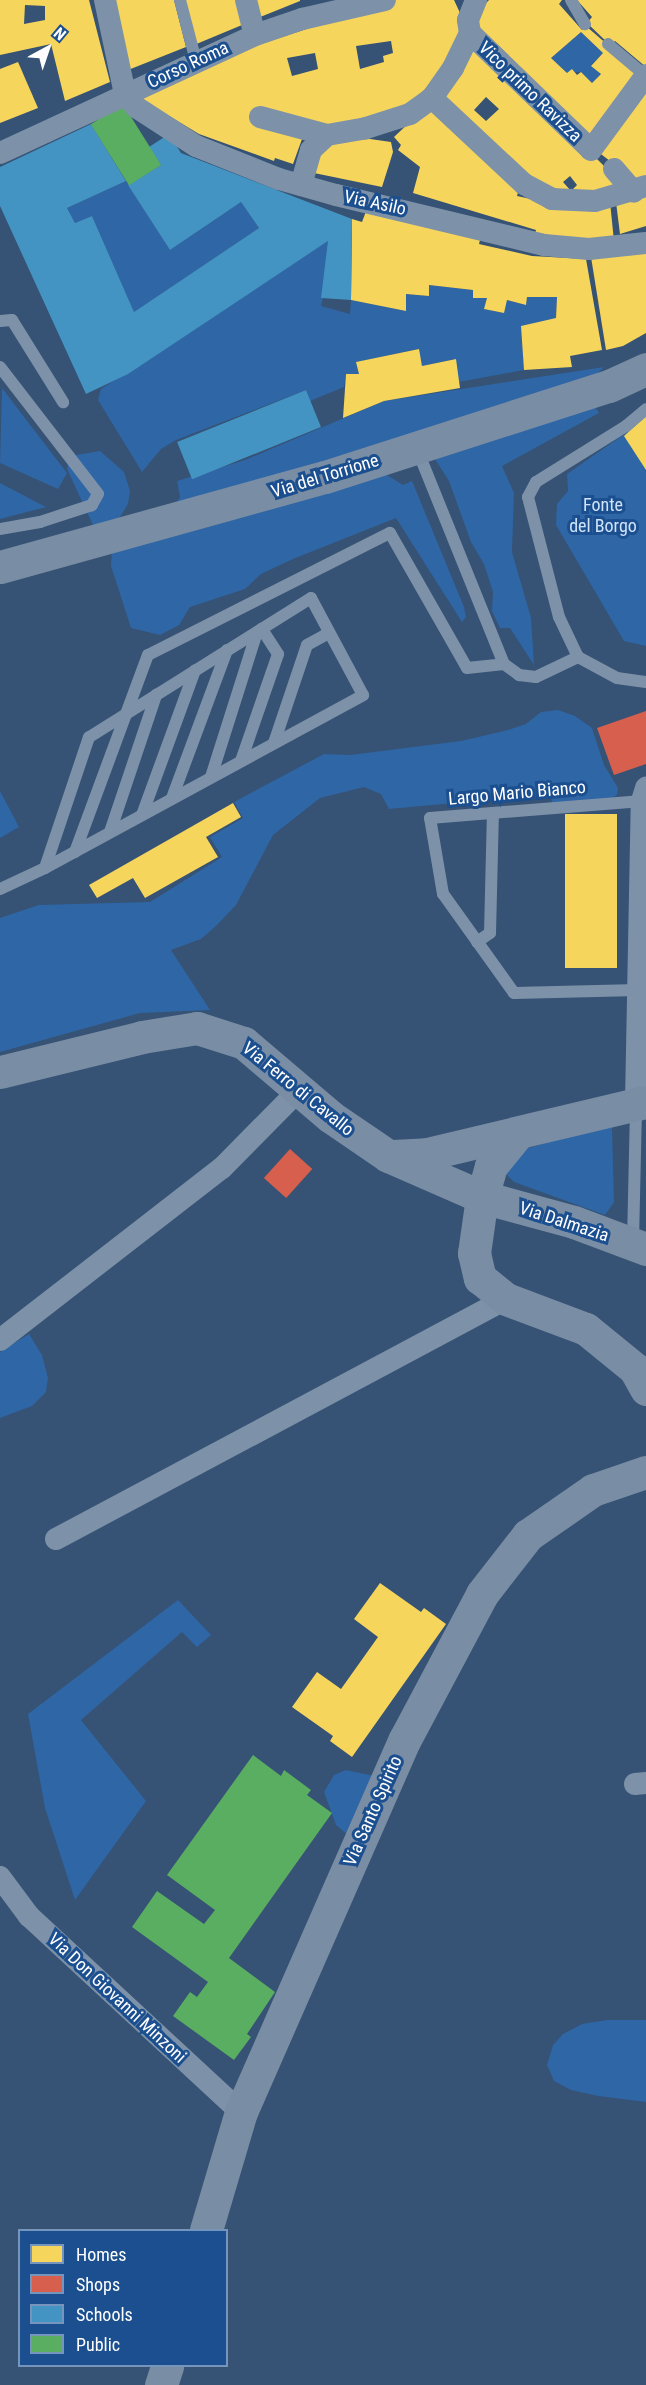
<!DOCTYPE html>
<style>
body{margin:0}
#map{position:relative;width:646px;height:2385px;overflow:hidden;background:#365274;font-family:"Roboto Condensed",sans-serif}
div>[style]{position:absolute}
[style*='--x']{left:calc(var(--x)*1px);top:calc(var(--y)*1px);width:calc(var(--w)*1px);rotate:calc(var(--a)*1deg)}
.green>*{inset:0;background:#2f66a5}
.homes>*{inset:0;background:#f6d55c;transform-origin:0 0}
.shops>*{inset:0;background:#d6604d;transform-origin:0 0}
.schools>*{inset:0;background:#4393c3;transform-origin:0 0}
.public>*{inset:0;background:#5aae61;transform-origin:0 0}
.lane>*{height:12px;margin:-6px;padding:0 6px;transform-origin:6px;border-radius:6px;background:#7d92a8}
.street>*{height:22px;margin:-11px;padding:0 11px;transform-origin:11px;border-radius:11px;background:#7d92a8}
.secondary>*{height:33px;margin:-16.5px;padding:0 16.5px;transform-origin:16.5px;border-radius:16.5px;background:#798da4}
span{translate:-50% -50%;white-space:nowrap;text-align:center;line-height:1.15;-webkit-text-stroke:6px #1b4f8f;paint-order:stroke}
.street-label{font-size:18px;color:#fff}
.park-label{font-size:18px;color:#cfe3fa}
.legend{position:absolute;left:18px;top:2229px;width:210px;height:138px;box-sizing:border-box;background:#1b4f8f;border:2px solid #7695bc;margin:0;padding:8px 10px;list-style:none;font-size:18px;color:#fff}
.legend li{display:flex;align-items:center;gap:12px;height:30px}
.legend b{width:30px;border:2px solid #7695bc}
.north{position:absolute;left:18px;top:18px;width:60px;height:60px;-webkit-text-stroke:4px #1b4f8f;paint-order:stroke;rotate:40deg;font-size:16px;font-weight:700;line-height:24px;text-align:center;color:#fff}
.north::after{content:'';display:block;margin:auto;width:21px;height:27px;background:#fff;clip-path:polygon(50% 0,100% 100%,50% 72%,0 100%)}
</style>
<div id="map">
<div class="green">
<div style="clip-path:polygon(581px 32px,603px 53px,591px 65px,601px 74px,592px 83px,581px 72px,567px 73px,551px 58px)"></div>
<div style="clip-path:polygon(126px 181px,170px 250px,241px 202px,259px 228px,134px 312px,92px 216px,75px 223px,67px 208px)"></div>
<div style="clip-path:polygon(328px 241px,328px 276px,321px 306px,350px 314px,351px 300px,406px 311px,406px 294px,428px 296px,429px 285px,473px 290px,473px 298px,487px 298px,485px 309px,503px 313px,507px 300px,526px 305px,527px 297px,557px 297px,556px 318px,524px 370px,459px 382px,455px 359px,422px 366px,418px 349px,357px 362px,359px 374px,346px 374px,344px 387px,310px 401px,306px 390px,176px 440px,161px 449px,142px 472px,98px 400px,101px 389px)"></div>
<div style="clip-path:polygon(604px 367px,594px 377px,421px 433px,176px 504px,180px 497px,177px 481px,245px 460px,384px 401px)"></div>
<div style="clip-path:polygon(2px 388px,67px 473px,58px 489px,0 463px)"></div>
<div style="clip-path:polygon(594px 405px,599px 413px,502px 466px,514px 493px,512px 552px,531px 618px,534px 665px,510px 628px,500px 628px,492px 611px,493px 592px,484px 564px,471px 542px,449px 481px,435px 459px)"></div>
<div style="clip-path:polygon(646px 419px,646px 646px,624px 641px,556px 525px,557px 504px,568px 491px,567px 474px)"></div>
<div style="clip-path:polygon(100px 451px,124px 472px,130px 491px,128px 504px,117px 522px,93px 525px,67px 469px,70px 456px)"></div>
<div style="clip-path:polygon(382px 472px,403px 485px,412px 481px,464px 607px,466px 617px,462px 622px,396px 518px,293px 559px,261px 574px,245px 589px,190px 607px,179px 625px,160px 635px,131px 628px,111px 566px,112px 549px)"></div>
<div style="clip-path:polygon(0 483px,46px 507px,0 519px)"></div>
<div style="clip-path:polygon(558px 710px,575px 716px,592px 728px,604px 765px,618px 788px,617px 795px,610px 799px,552px 803px,551px 794px,389px 809px,381px 794px,364px 787px,320px 798px,273px 835px,236px 905px,216px 926px,201px 939px,171px 950px,210px 1010px,140px 1013px,0 1052px,0 918px,39px 905px,150px 902px,222px 857px,210px 837px,243px 818px,234px 802px,324px 754px,350px 755px,461px 741px,508px 730px,526px 724px,541px 712px)"></div>
<div style="clip-path:polygon(0 791px,19px 827px,0 838px)"></div>
<div style="clip-path:polygon(608px 1125px,612px 1128px,614px 1202px,605px 1215px,514px 1182px,507px 1175px,506px 1165px,518px 1151px)"></div>
<div style="clip-path:polygon(29px 1334px,42px 1355px,48px 1378px,46px 1392px,32px 1406px,0 1418px,0 1352px)"></div>
<div style="clip-path:polygon(178px 1600px,211px 1635px,197px 1647px,182px 1632px,81px 1720px,146px 1801px,75px 1900px,45px 1808px,28px 1714px)"></div>
<div style="clip-path:polygon(346px 1770px,374px 1776px,348px 1835px,336px 1825px,324px 1792px,334px 1775px)"></div>
<div style="clip-path:polygon(607px 2020px,646px 2020px,646px 2102px,598px 2096px,571px 2090px,554px 2081px,547px 2065px,553px 2045px,563px 2034px,582px 2024px)"></div>
</div>
<div class="homes">
<div style="clip-path:polygon(evenodd,0 0,89px 0,110px 82px,65px 101px,51px 44px,0 55px,0 0,25px 5px,45px 6px,45px 20px,24px 24px,25px 5px)"></div>
<div style="clip-path:polygon(112px 0,174px 0,186px 47px,123px 72px)"></div>
<div style="clip-path:polygon(183px 0,236px 0,242px 25px,194px 45px)"></div>
<div style="clip-path:polygon(248px 0,300px 0,300px 1px,253px 20px)"></div>
<div style="clip-path:polygon(evenodd,395px 0,454px 0,467px 28px,443px 73px,409px 104px,302px 139px,293px 164px,275px 158px,274px 161px,199px 134px,141px 99px,206px 62px,395px 0,391px 41px,393px 53px,383px 56px,384px 62px,360px 69px,356px 46px,391px 41px,395px 0,315px 53px,318px 69px,292px 76px,287px 58px,315px 53px)"></div>
<div style="clip-path:polygon(evenodd,489px 0,562px 0,559px 4px,582px 30px,586px 26px,641px 74px,588px 146px,468px 22px,489px 0,581px 32px,603px 53px,591px 66px,601px 74px,592px 83px,581px 72px,577px 75px,572px 69px,567px 73px,551px 58px,581px 32px)"></div>
<div style="clip-path:polygon(577px 0,646px 0,646px 67px,615px 41px,610px 45px,587px 23px,592px 17px)"></div>
<div style="clip-path:polygon(evenodd,474px 42px,588px 150px,620px 182px,587px 200px,520px 176px,438px 99px,474px 42px,486px 97px,499px 109px,486px 121px,474px 110px,486px 97px,474px 42px,570px 176px,577px 185px,571px 191px,563px 182px,570px 176px)"></div>
<div style="clip-path:polygon(18px 62px,38px 108px,0 123px,0 69px)"></div>
<div style="clip-path:polygon(646px 80px,646px 182px,641px 185px,597px 151px)"></div>
<div style="clip-path:polygon(431px 102px,520px 185px,517px 196px,554px 204px,610px 202px,614px 241px,535px 234px,536px 230px,413px 193px,420px 167px,398px 150px,401px 145px,394px 137px)"></div>
<div style="clip-path:polygon(370px 139px,391px 142px,393px 152px,382px 187px,314px 173px,323px 142px)"></div>
<div style="clip-path:polygon(646px 192px,646px 226px,620px 234px,616px 202px)"></div>
<div style="clip-path:polygon(368px 206px,481px 236px,479px 244px,492px 247px,532px 256px,586px 259px,602px 350px,570px 356px,572px 367px,524px 370px,521px 326px,556px 318px,557px 297px,527px 297px,526px 305px,507px 300px,504px 313px,484px 309px,487px 298px,473px 298px,473px 290px,429px 285px,429px 296px,406px 294px,406px 311px,351px 300px,352px 219px,362px 222px)"></div>
<div style="clip-path:polygon(646px 250px,646px 333px,623px 346px,606px 350px,591px 257px)"></div>
<div style="clip-path:polygon(419px 349px,422px 366px,456px 359px,460px 388px,384px 401px,343px 418px,346px 374px,359px 374px,356px 362px)"></div>
<div style="clip-path:polygon(646px 416px,646px 470px,624px 436px)"></div>
<div style="clip-path:polygon(233px 803px,241px 817px,206px 837px,218px 857px,145px 898px,133px 878px,97px 898px,89px 885px)"></div>
<div style="left:565px;top:814px;width:52px;height:154px"></div>
<div style="clip-path:polygon(380px 1583px,421px 1612px,424px 1608px,446px 1624px,352px 1757px,330px 1741px,333px 1736px,292px 1707px,317px 1672px,341px 1689px,378px 1637px,354px 1619px)"></div>
</div>
<div class="shops">
<div style="clip-path:polygon(646px 711px,646px 764px,614px 775px,597px 728px)"></div>
<div style="left:290px;top:1149px;width:30px;height:39px;rotate:42deg"></div>
</div>
<div class="schools">
<div style="clip-path:polygon(91px 124px,126px 181px,67px 208px,75px 223px,92px 216px,134px 312px,259px 228px,241px 202px,170px 250px,128px 185px,161px 165px,149px 147px,169px 134px,181px 153px,352px 219px,351px 300px,321px 298px,328px 241px,128px 374px,86px 394px,0 206px,0 167px)"></div>
<div style="left:306px;top:390px;width:40px;height:139px;rotate:68deg"></div>
</div>
<div class="public">
<div style="left:123px;top:104px;width:72px;height:38px;rotate:58deg"></div>
<div style="clip-path:polygon(253px 1755px,281px 1776px,284px 1770px,311px 1790px,307px 1795px,332px 1813px,229px 1958px,275px 1992px,247px 2034px,251px 2037px,234px 2060px,173px 2016px,190px 1992px,197px 1997px,208px 1982px,132px 1927px,157px 1891px,204px 1924px,215px 1910px,167px 1875px)"></div>
</div>
<div class="lane">
<div style="--x:180;--y:0;--w:63;--a:75.3"></div>
<div style="--x:571;--y:0;--w:28;--a:60"></div>
<div style="--x:608;--y:44;--w:50;--a:40.1"></div>
<div style="--x:0;--y:321;--w:12;--a:-5"></div>
<div style="--x:12;--y:320;--w:97;--a:58.1"></div>
<div style="--x:0;--y:367;--w:160;--a:52.3"></div>
<div style="--x:98;--y:494;--w:13;--a:119"></div>
<div style="--x:92;--y:505;--w:55;--a:161.9"></div>
<div style="--x:40;--y:522;--w:41;--a:170.1"></div>
<div style="--x:417;--y:449;--w:232;--a:68"></div>
<div style="--x:504;--y:664;--w:19;--a:36"></div>
<div style="--x:519;--y:675;--w:17;--a:7"></div>
<div style="--x:536;--y:677;--w:47;--a:-25.5"></div>
<div style="--x:578;--y:657;--w:44;--a:-115.4"></div>
<div style="--x:559;--y:617;--w:124;--a:-104.5"></div>
<div style="--x:528;--y:497;--w:17;--a:-62"></div>
<div style="--x:536;--y:482;--w:106;--a:-31.9"></div>
<div style="--x:626;--y:426;--w:26;--a:-40"></div>
<div style="--x:578;--y:657;--w:44;--a:28.3"></div>
<div style="--x:617;--y:678;--w:29;--a:8"></div>
<div style="--x:274;--y:743;--w:103;--a:-71.4"></div>
<div style="--x:307;--y:645;--w:25;--a:-29"></div>
<div style="--x:241;--y:761;--w:113;--a:-70.9"></div>
<div style="--x:278;--y:654;--w:30;--a:-123"></div>
<div style="--x:211;--y:777;--w:152;--a:-72.4"></div>
<div style="--x:172;--y:798;--w:158;--a:-69.6"></div>
<div style="--x:142;--y:815;--w:154;--a:-69.9"></div>
<div style="--x:110;--y:832;--w:145;--a:-71.4"></div>
<div style="--x:75;--y:852;--w:210;--a:-69.7"></div>
<div style="--x:148;--y:655;--w:271;--a:-26.8"></div>
<div style="--x:390;--y:533;--w:155;--a:60.3"></div>
<div style="--x:467;--y:668;--w:37;--a:-6"></div>
<div style="--x:0;--y:889;--w:50;--a:-25"></div>
<div style="--x:45;--y:868;--w:362;--a:-28.5"></div>
<div style="--x:363;--y:695;--w:110;--a:-118.2"></div>
<div style="--x:311;--y:598;--w:262;--a:147.9"></div>
<div style="--x:89;--y:737;--w:138;--a:108.6"></div>
<div style="--x:477;--y:942;--w:16;--a:-35"></div>
<div style="--x:490;--y:933;--w:120;--a:-88.6"></div>
<div style="--x:638;--y:990;--w:124;--a:178.6"></div>
<div style="--x:514;--y:993;--w:122;--a:-125.6"></div>
<div style="--x:443;--y:894;--w:77;--a:-99.7"></div>
<div style="--x:430;--y:818;--w:213;--a:-4.6"></div>
<div style="--x:633;--y:1241;--w:135;--a:-88.7"></div>
</div>
<div class="street">
<div style="--x:105;--y:0;--w:96;--a:78"></div>
<div style="--x:125;--y:94;--w:17;--a:50"></div>
<div style="--x:136;--y:107;--w:72;--a:33"></div>
<div style="--x:196;--y:146;--w:89;--a:21.7"></div>
<div style="--x:279;--y:179;--w:59;--a:15.7"></div>
<div style="--x:336;--y:195;--w:214;--a:13.5"></div>
<div style="--x:544;--y:245;--w:45;--a:5.1"></div>
<div style="--x:589;--y:249;--w:57;--a:-6"></div>
<div style="--x:246;--y:0;--w:36;--a:76"></div>
<div style="--x:470;--y:33;--w:168;--a:44"></div>
<div style="--x:591;--y:150;--w:93;--a:-53.7"></div>
<div style="--x:432;--y:98;--w:126;--a:43.1"></div>
<div style="--x:524;--y:184;--w:32;--a:28"></div>
<div style="--x:552;--y:199;--w:43;--a:2.7"></div>
<div style="--x:595;--y:201;--w:53;--a:-16.4"></div>
<div style="--x:260;--y:117;--w:69;--a:15"></div>
<div style="--x:327;--y:135;--w:40;--a:-10"></div>
<div style="--x:366;--y:128;--w:46;--a:-17.7"></div>
<div style="--x:410;--y:114;--w:27;--a:-36"></div>
<div style="--x:432;--y:98;--w:37;--a:-55"></div>
<div style="--x:453;--y:68;--w:39;--a:-64"></div>
<div style="--x:470;--y:33;--w:13;--a:-99"></div>
<div style="--x:468;--y:20;--w:22;--a:-68"></div>
<div style="--x:0;--y:153;--w:281;--a:-24.8"></div>
<div style="--x:255;--y:35;--w:50;--a:-18.8"></div>
<div style="--x:302;--y:19;--w:85;--a:-12.9"></div>
<div style="--x:614;--y:169;--w:30;--a:49"></div>
<div style="--x:301;--y:185;--w:36;--a:-74"></div>
<div style="--x:311;--y:150;--w:22;--a:-43"></div>
<div style="--x:636;--y:1102;--w:301;--a:-88.9"></div>
<div style="--x:642;--y:801;--w:14;--a:-73"></div>
<div style="--x:0;--y:1340;--w:281;--a:-37.8"></div>
<div style="--x:222;--y:1168;--w:110;--a:-45.4"></div>
<div style="--x:56;--y:1539;--w:510;--a:-28.07"></div>
<div style="--x:635;--y:1784;--w:11;--a:-5"></div>
<div style="--x:0;--y:1877;--w:49;--a:53.4"></div>
<div style="--x:29;--y:1916;--w:289;--a:42.8"></div>
</div>
<div class="secondary">
<div style="--x:0;--y:567;--w:337;--a:-15.5"></div>
<div style="--x:325;--y:477;--w:298;--a:-17.8"></div>
<div style="--x:609;--y:386;--w:41;--a:-24.7"></div>
<div style="--x:0;--y:1072;--w:146;--a:-13.8"></div>
<div style="--x:142;--y:1037;--w:56;--a:-9.3"></div>
<div style="--x:197;--y:1028;--w:49;--a:17.7"></div>
<div style="--x:244;--y:1043;--w:114;--a:40.4"></div>
<div style="--x:331;--y:1117;--w:69;--a:34.4"></div>
<div style="--x:388;--y:1156;--w:103;--a:23.6"></div>
<div style="--x:482;--y:1197;--w:95;--a:15.2"></div>
<div style="--x:574;--y:1222;--w:77;--a:20.6"></div>
<div style="--x:518;--y:1133;--w:43;--a:129.3"></div>
<div style="--x:491;--y:1166;--w:32;--a:106"></div>
<div style="--x:482;--y:1197;--w:57;--a:98.1"></div>
<div style="--x:474;--y:1253;--w:26;--a:77"></div>
<div style="--x:480;--y:1278;--w:33;--a:39"></div>
<div style="--x:506;--y:1299;--w:85;--a:20.6"></div>
<div style="--x:586;--y:1329;--w:63;--a:39.2"></div>
<div style="--x:635;--y:1369;--w:23;--a:61"></div>
<div style="--x:393;--y:1156;--w:34;--a:-3"></div>
<div style="--x:427;--y:1154;--w:225;--a:-13.4"></div>
<div style="--x:206;--y:2230;--w:123;--a:-73.5"></div>
<div style="--x:241;--y:2112;--w:407;--a:-66.3"></div>
<div style="--x:405;--y:1739;--w:164;--a:-62"></div>
<div style="--x:482;--y:1594;--w:75;--a:-52.1"></div>
<div style="--x:528;--y:1535;--w:79;--a:-34.7"></div>
<div style="--x:593;--y:1490;--w:56;--a:-18.8"></div>
<div style="--x:161;--y:2385;--w:20;--a:-72"></div>
</div>
<div class="street-label">
<span style="left:188px;top:65px;rotate:-25deg">Corso Roma</span>
<span style="left:530px;top:92px;rotate:44deg">Vico primo Ravizza</span>
<span style="left:375px;top:203px;rotate:12deg">Via Asilo</span>
<span style="left:325px;top:476px;rotate:-17deg">Via del Torrione</span>
<span style="left:517px;top:793px;rotate:-5deg">Largo Mario Bianco</span>
<span style="left:298px;top:1089px;rotate:39deg">Via Ferro di Cavallo</span>
<span style="left:564px;top:1222px;rotate:18deg">Via Dalmazia</span>
<span style="left:373px;top:1811px;rotate:-66deg">Via Santo Spirito</span>
<span style="left:117px;top:1998px;rotate:43deg">Via Don Giovanni Minzoni</span>
</div>
<div class="park-label">
<span style="left:603px;top:516px">Fonte<br>del Borgo</span>
</div>
<ul class="legend">
<li><b style="height:16px;background:#f6d55c"></b>Homes</li>
<li><b style="height:16px;background:#d6604d"></b>Shops</li>
<li><b style="height:16px;background:#4393c3"></b>Schools</li>
<li><b style="height:16px;background:#5aae61"></b>Public</li>
</ul>
<div class="north">N</div>
</div>
